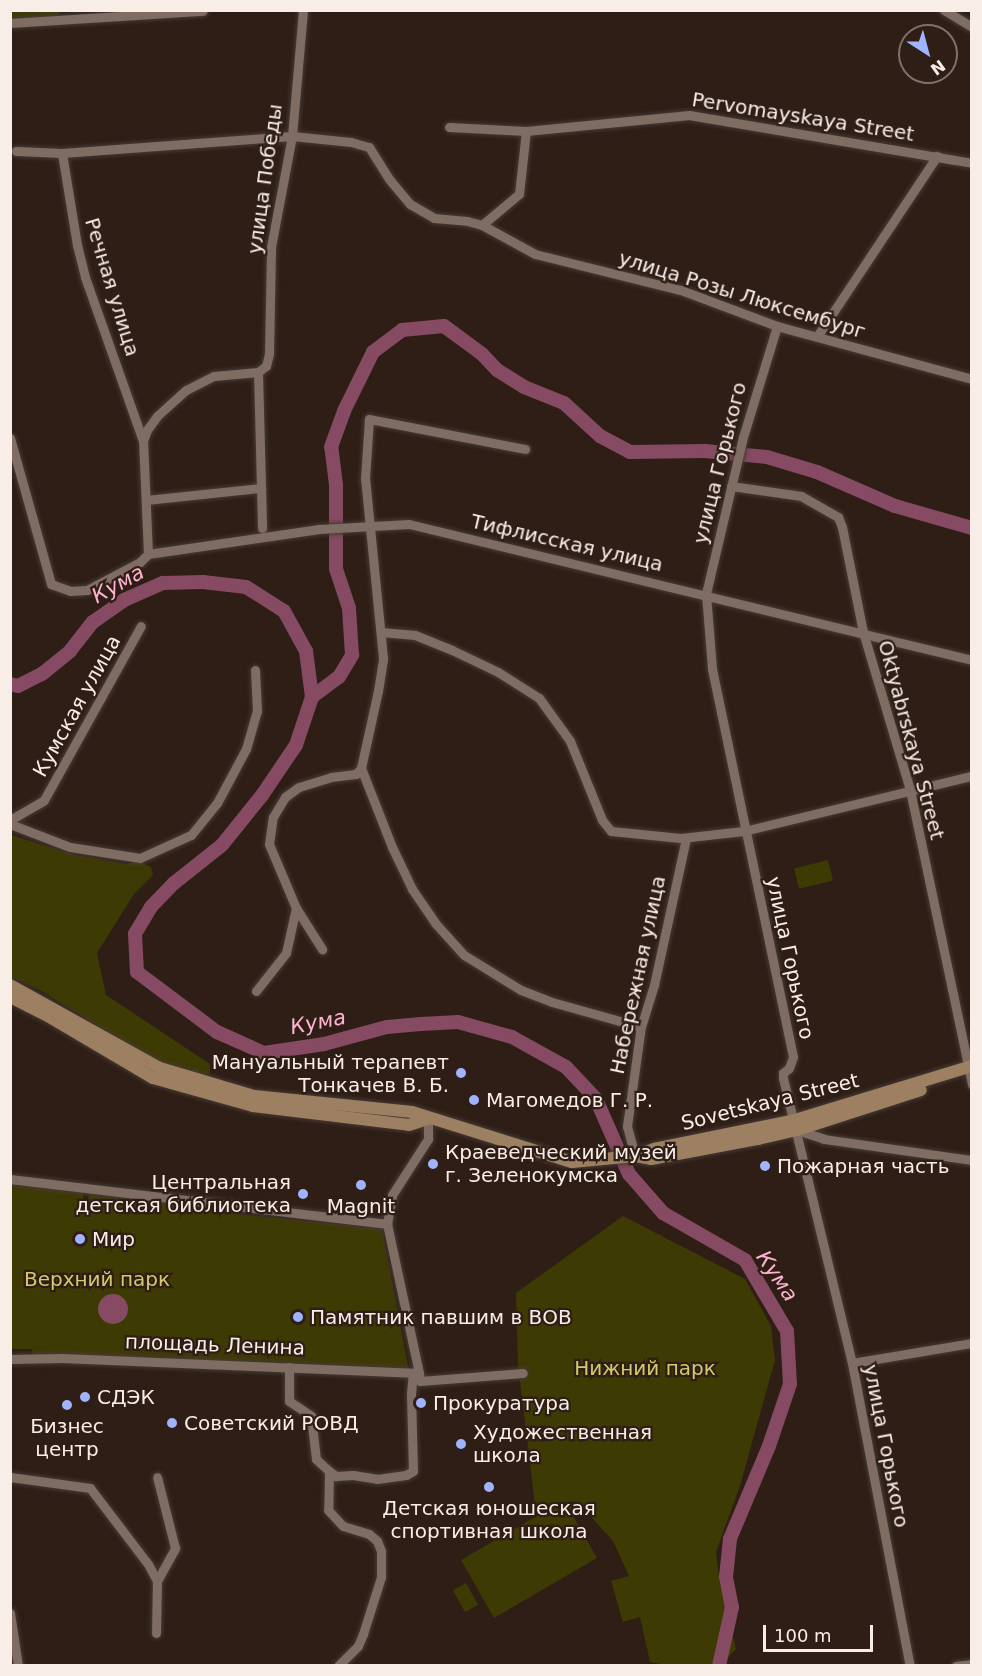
<!DOCTYPE html>
<meta charset="utf-8">
<style>
body{margin:0}
#map{position:relative;width:982px;height:1676px;overflow:hidden;background:#2e1e16;font-family:"DejaVu Sans",sans-serif}
div>[style]{position:absolute}
[style*='--x']{left:calc(var(--x)*1px);top:calc(var(--y)*1px);width:calc(var(--w)*1px);rotate:calc(var(--a)*1deg)}
.green>*{inset:0;background:#3e3a04;transform-origin:0 0}
.water>*{inset:0;background:#864a62}
.round{border-radius:50%}
.river>*{height:14px;margin:-7px;padding:0 7px;transform-origin:7px;border-radius:7px;background:#864a62}
.roads{filter:drop-shadow(0 0 2px #473a35) drop-shadow(0 0 2px #473a35)}
.street>*{height:9px;margin:-4.5px;padding:0 4.5px;transform-origin:4.5px;border-radius:4.5px;background:#7f6c63}
.secondary>*{height:12px;margin:-6px;padding:0 6px;transform-origin:6px;border-radius:6px;background:#9d8061}
.dots>*{width:16px;height:16px;translate:-50% -50%;box-sizing:border-box;border:3px solid #2e1e16;border-radius:50%}
span{translate:-50% -50%;white-space:nowrap;text-align:center;line-height:1.15;-webkit-text-stroke:4.5px #2e1e16;paint-order:stroke}
.street-label{font-size:20px;color:#f8ede7}
.poi-label{font-size:20px;color:#f8ede7}
.right{translate:-100% -50%;text-align:right}
.left{translate:0 -50%;text-align:left}
.park-label{font-size:20px;color:#d2ca6c}
.water-label{font-size:21px;color:#feb3d0;font-style:italic}
.frame{position:absolute;inset:0;border:12px solid #f8ede7;pointer-events:none}
.north{position:absolute;left:898px;top:24px;width:60px;height:60px;box-sizing:border-box;background:#2e1e16;border:2px solid #7f716a;border-radius:50%;rotate:144deg;font-size:16px;font-weight:700;line-height:24px;text-align:center;color:#f8ede7}
.north::after{content:'';display:block;margin:auto;width:21px;height:27px;background:#a0b3fd;clip-path:polygon(50% 0,100% 100%,50% 72%,0 100%)}
.scale{position:absolute;left:763px;top:1625px;width:110px;height:27px;box-sizing:border-box;border:3px solid #f8ede7;border-top:0;padding-left:8px;font-size:18px;line-height:21px;white-space:nowrap;color:#f8ede7;-webkit-text-stroke:4px #2e1e16;paint-order:stroke}
</style>
<div id="map">
<div class="green">
<div style="clip-path:polygon(11px 11px,60px 11px,58px 16px,11px 20px)"></div>
<div style="clip-path:polygon(11px 835px,75px 855px,126px 864px,139px 861px,151px 867px,153px 875px,134px 894px,97px 953px,106px 995px,210px 1064px,210px 1074px,207px 1076px,169px 1067px,142px 1053px,40px 990px,11px 977px)"></div>
<div style="left:828px;top:860px;width:21px;height:35px;rotate:76deg"></div>
<div style="clip-path:polygon(11px 1184px,83px 1193px,83px 1199px,88px 1199px,89px 1194px,187px 1205px,187px 1209px,382px 1229px,409px 1371px,33px 1355px,32px 1349px,11px 1349px)"></div>
<div style="clip-path:polygon(623px 1216px,745px 1279px,771px 1326px,775px 1360px,740px 1486px,716px 1552px,720px 1584px,736px 1649px,721px 1665px,671px 1666px,650px 1662px,640px 1617px,623px 1622px,611px 1581px,629px 1576px,613px 1541px,585px 1510px,569px 1509px,597px 1558px,494px 1618px,461px 1560px,552px 1507px,535px 1505px,518px 1365px,516px 1293px)"></div>
<div style="left:466px;top:1583px;width:25px;height:15px;rotate:61deg"></div>
</div>
<div class="water">
<div class="round" style="left:98px;top:1294px;width:30px;height:30px"></div>
</div>
<div class="river">
<div style="--x:10;--y:684;--w:8;--a:14"></div>
<div style="--x:18;--y:686;--w:27;--a:-27"></div>
<div style="--x:42;--y:674;--w:36;--a:-39"></div>
<div style="--x:70;--y:651;--w:37;--a:-52"></div>
<div style="--x:93;--y:622;--w:38;--a:-35"></div>
<div style="--x:124;--y:600;--w:43;--a:-23.6"></div>
<div style="--x:163;--y:583;--w:40;--a:-1.4"></div>
<div style="--x:203;--y:582;--w:43;--a:6.6"></div>
<div style="--x:246;--y:587;--w:45;--a:32.3"></div>
<div style="--x:284;--y:611;--w:46;--a:61.2"></div>
<div style="--x:306;--y:651;--w:46;--a:82.6"></div>
<div style="--x:312;--y:697;--w:51;--a:108.4"></div>
<div style="--x:296;--y:745;--w:59;--a:124"></div>
<div style="--x:263;--y:794;--w:65;--a:128.8"></div>
<div style="--x:222;--y:845;--w:61;--a:141.6"></div>
<div style="--x:174;--y:883;--w:33;--a:134"></div>
<div style="--x:151;--y:907;--w:31;--a:121"></div>
<div style="--x:135;--y:934;--w:38;--a:87"></div>
<div style="--x:137;--y:972;--w:100;--a:36.9"></div>
<div style="--x:217;--y:1032;--w:51;--a:24.1"></div>
<div style="--x:264;--y:1053;--w:61;--a:-8.5"></div>
<div style="--x:324;--y:1044;--w:65;--a:-15.1"></div>
<div style="--x:387;--y:1027;--w:34;--a:-5"></div>
<div style="--x:421;--y:1024;--w:37;--a:-3"></div>
<div style="--x:458;--y:1022;--w:56;--a:15.5"></div>
<div style="--x:512;--y:1037;--w:62;--a:29.1"></div>
<div style="--x:566;--y:1067;--w:44;--a:46.8"></div>
<div style="--x:596;--y:1099;--w:82;--a:66.3"></div>
<div style="--x:629;--y:1174;--w:52;--a:48.9"></div>
<div style="--x:663;--y:1213;--w:95;--a:29.8"></div>
<div style="--x:745;--y:1260;--w:82;--a:59.4"></div>
<div style="--x:787;--y:1331;--w:53;--a:86.8"></div>
<div style="--x:790;--y:1384;--w:65;--a:108.7"></div>
<div style="--x:769;--y:1446;--w:101;--a:112.8"></div>
<div style="--x:730;--y:1539;--w:38;--a:96"></div>
<div style="--x:726;--y:1577;--w:31;--a:79"></div>
<div style="--x:732;--y:1607;--w:60;--a:102.4"></div>
<div style="--x:312;--y:697;--w:34;--a:-37"></div>
<div style="--x:339;--y:677;--w:26;--a:-59"></div>
<div style="--x:352;--y:655;--w:47;--a:-93.7"></div>
<div style="--x:349;--y:608;--w:41;--a:-108.4"></div>
<div style="--x:336;--y:569;--w:84;--a:-90"></div>
<div style="--x:336;--y:485;--w:38;--a:-97"></div>
<div style="--x:331;--y:447;--w:38;--a:-70"></div>
<div style="--x:344;--y:411;--w:66;--a:-63.8"></div>
<div style="--x:373;--y:352;--w:36;--a:-37"></div>
<div style="--x:402;--y:330;--w:42;--a:-5.4"></div>
<div style="--x:444;--y:326;--w:47;--a:36.4"></div>
<div style="--x:482;--y:354;--w:22;--a:47"></div>
<div style="--x:497;--y:370;--w:32;--a:32"></div>
<div style="--x:524;--y:387;--w:43;--a:21.8"></div>
<div style="--x:564;--y:403;--w:49;--a:42.5"></div>
<div style="--x:600;--y:436;--w:34;--a:28"></div>
<div style="--x:630;--y:452;--w:75;--a:-0.8"></div>
<div style="--x:705;--y:451;--w:62;--a:5.5"></div>
<div style="--x:767;--y:457;--w:52;--a:16.7"></div>
<div style="--x:817;--y:472;--w:85;--a:23.6"></div>
<div style="--x:895;--y:506;--w:80;--a:15.9"></div>
</div>
<div class="roads">
<div class="street">
<div style="--x:944;--y:10;--w:33;--a:31"></div>
<div style="--x:10;--y:23;--w:193;--a:-3.6"></div>
<div style="--x:449;--y:127;--w:77;--a:3"></div>
<div style="--x:526;--y:131;--w:164;--a:-5.6"></div>
<div style="--x:689;--y:115;--w:287;--a:9.6"></div>
<div style="--x:16;--y:151;--w:46;--a:2.5"></div>
<div style="--x:482;--y:225;--w:48;--a:-40"></div>
<div style="--x:519;--y:194;--w:63;--a:-83.7"></div>
<div style="--x:777;--y:326;--w:116;--a:107"></div>
<div style="--x:743;--y:437;--w:161;--a:103.3"></div>
<div style="--x:706;--y:594;--w:75;--a:85.4"></div>
<div style="--x:712;--y:669;--w:396;--a:78.2"></div>
<div style="--x:793;--y:1057;--w:12;--a:110"></div>
<div style="--x:789;--y:1068;--w:8;--a:140"></div>
<div style="--x:783;--y:1073;--w:5;--a:90"></div>
<div style="--x:783;--y:1078;--w:293;--a:76.4"></div>
<div style="--x:852;--y:1363;--w:309;--a:79.2"></div>
<div style="--x:818;--y:335;--w:215;--a:-56.4"></div>
<div style="--x:258;--y:372;--w:156;--a:88.5"></div>
<div style="--x:10;--y:438;--w:152;--a:74.3"></div>
<div style="--x:51;--y:584;--w:20;--a:20"></div>
<div style="--x:70;--y:591;--w:17;--a:-3"></div>
<div style="--x:87;--y:590;--w:60;--a:-27.8"></div>
<div style="--x:140;--y:562;--w:11;--a:-45"></div>
<div style="--x:143;--y:441;--w:12;--a:-70"></div>
<div style="--x:147;--y:430;--w:17;--a:-54"></div>
<div style="--x:157;--y:416;--w:39;--a:-42"></div>
<div style="--x:186;--y:390;--w:31;--a:-27"></div>
<div style="--x:214;--y:376;--w:44;--a:-5.2"></div>
<div style="--x:258;--y:372;--w:10;--a:-37"></div>
<div style="--x:266;--y:366;--w:12;--a:-76"></div>
<div style="--x:269;--y:354;--w:107;--a:-88.9"></div>
<div style="--x:271;--y:247;--w:113;--a:-79.3"></div>
<div style="--x:292;--y:136;--w:126;--a:-85"></div>
<div style="--x:731;--y:486;--w:71;--a:8.1"></div>
<div style="--x:801;--y:496;--w:43;--a:29.6"></div>
<div style="--x:838;--y:517;--w:11;--a:68"></div>
<div style="--x:842;--y:527;--w:107;--a:78.7"></div>
<div style="--x:863;--y:632;--w:165;--a:73.4"></div>
<div style="--x:910;--y:790;--w:301;--a:78.1"></div>
<div style="--x:146;--y:500;--w:116;--a:-6"></div>
<div style="--x:148;--y:554;--w:113;--a:-92.5"></div>
<div style="--x:143;--y:441;--w:174;--a:-109.5"></div>
<div style="--x:85;--y:277;--w:33;--a:-104"></div>
<div style="--x:77;--y:245;--w:93;--a:-99.3"></div>
<div style="--x:62;--y:153;--w:231;--a:-4.2"></div>
<div style="--x:292;--y:136;--w:59;--a:5.8"></div>
<div style="--x:351;--y:142;--w:19;--a:16"></div>
<div style="--x:369;--y:147;--w:38;--a:58"></div>
<div style="--x:389;--y:179;--w:33;--a:50"></div>
<div style="--x:410;--y:204;--w:28;--a:30"></div>
<div style="--x:434;--y:218;--w:33;--a:5"></div>
<div style="--x:467;--y:221;--w:16;--a:15"></div>
<div style="--x:482;--y:225;--w:60;--a:28.7"></div>
<div style="--x:535;--y:254;--w:150;--a:13.9"></div>
<div style="--x:681;--y:290;--w:103;--a:20.6"></div>
<div style="--x:777;--y:326;--w:202;--a:15.2"></div>
<div style="--x:148;--y:554;--w:173;--a:-8.3"></div>
<div style="--x:319;--y:529;--w:90;--a:-3.2"></div>
<div style="--x:409;--y:524;--w:579;--a:13.58"></div>
<div style="--x:381;--y:632;--w:34;--a:5"></div>
<div style="--x:415;--y:635;--w:40;--a:22"></div>
<div style="--x:452;--y:650;--w:51;--a:25.6"></div>
<div style="--x:498;--y:672;--w:49;--a:32.4"></div>
<div style="--x:539;--y:698;--w:53;--a:54.2"></div>
<div style="--x:570;--y:741;--w:85;--a:67.9"></div>
<div style="--x:602;--y:820;--w:14;--a:51"></div>
<div style="--x:611;--y:831;--w:70;--a:5.7"></div>
<div style="--x:681;--y:838;--w:63;--a:-6.3"></div>
<div style="--x:744;--y:831;--w:235;--a:-13.6"></div>
<div style="--x:361;--y:768;--w:85;--a:68.6"></div>
<div style="--x:392;--y:847;--w:47;--a:64.5"></div>
<div style="--x:412;--y:889;--w:42;--a:55.6"></div>
<div style="--x:436;--y:924;--w:42;--a:47.9"></div>
<div style="--x:464;--y:955;--w:67;--a:31.6"></div>
<div style="--x:521;--y:990;--w:33;--a:21"></div>
<div style="--x:552;--y:1002;--w:92;--a:15.7"></div>
<div style="--x:10;--y:820;--w:39;--a:-30"></div>
<div style="--x:44;--y:800;--w:199;--a:-60.9"></div>
<div style="--x:10;--y:824;--w:64;--a:21"></div>
<div style="--x:70;--y:847;--w:71;--a:8.9"></div>
<div style="--x:140;--y:858;--w:56;--a:-24.3"></div>
<div style="--x:191;--y:835;--w:41;--a:-50.9"></div>
<div style="--x:217;--y:803;--w:61;--a:-61.8"></div>
<div style="--x:246;--y:749;--w:40;--a:-74"></div>
<div style="--x:257;--y:711;--w:41;--a:-92.8"></div>
<div style="--x:296;--y:908;--w:49;--a:57.6"></div>
<div style="--x:256;--y:991;--w:48;--a:-51.7"></div>
<div style="--x:286;--y:953;--w:46;--a:-77.5"></div>
<div style="--x:296;--y:908;--w:69;--a:-112.9"></div>
<div style="--x:269;--y:844;--w:27;--a:-82"></div>
<div style="--x:273;--y:817;--w:23;--a:-59"></div>
<div style="--x:285;--y:797;--w:17;--a:-36"></div>
<div style="--x:299;--y:787;--w:34;--a:-17"></div>
<div style="--x:331;--y:777;--w:25;--a:-7"></div>
<div style="--x:356;--y:774;--w:8;--a:-50"></div>
<div style="--x:361;--y:768;--w:79;--a:-77.6"></div>
<div style="--x:378;--y:691;--w:33;--a:-81"></div>
<div style="--x:383;--y:658;--w:180;--a:-95.7"></div>
<div style="--x:365;--y:479;--w:60;--a:-86.2"></div>
<div style="--x:369;--y:419;--w:159;--a:10.9"></div>
<div style="--x:797;--y:1130;--w:28;--a:18"></div>
<div style="--x:824;--y:1139;--w:149;--a:8.1"></div>
<div style="--x:635;--y:1156;--w:31;--a:-105"></div>
<div style="--x:627;--y:1126;--w:100;--a:-82"></div>
<div style="--x:641;--y:1027;--w:44;--a:-72.8"></div>
<div style="--x:654;--y:985;--w:150;--a:-77.7"></div>
<div style="--x:10;--y:1179;--w:380;--a:6.8"></div>
<div style="--x:10;--y:1359;--w:52;--a:-1.1"></div>
<div style="--x:62;--y:1358;--w:357;--a:2.4"></div>
<div style="--x:419;--y:1373;--w:8;--a:83"></div>
<div style="--x:420;--y:1381;--w:103;--a:-4.4"></div>
<div style="--x:852;--y:1363;--w:122;--a:-9.5"></div>
<div style="--x:289;--y:1367;--w:34;--a:90"></div>
<div style="--x:289;--y:1401;--w:27;--a:34"></div>
<div style="--x:311;--y:1416;--w:43;--a:83.4"></div>
<div style="--x:316;--y:1459;--w:18;--a:43"></div>
<div style="--x:329;--y:1471;--w:39;--a:91"></div>
<div style="--x:328;--y:1510;--w:22;--a:47"></div>
<div style="--x:343;--y:1526;--w:27;--a:17"></div>
<div style="--x:369;--y:1534;--w:11;--a:41"></div>
<div style="--x:377;--y:1541;--w:11;--a:68"></div>
<div style="--x:381;--y:1551;--w:26;--a:90"></div>
<div style="--x:381;--y:1577;--w:60;--a:107.5"></div>
<div style="--x:363;--y:1634;--w:13;--a:113"></div>
<div style="--x:358;--y:1646;--w:28;--a:135"></div>
<div style="--x:419;--y:1373;--w:152;--a:-102.1"></div>
<div style="--x:387;--y:1224;--w:29;--a:-80"></div>
<div style="--x:392;--y:1195;--w:67;--a:-57.3"></div>
<div style="--x:428;--y:1139;--w:20;--a:-90"></div>
<div style="--x:329;--y:1471;--w:9;--a:36"></div>
<div style="--x:336;--y:1476;--w:17;--a:-3"></div>
<div style="--x:353;--y:1475;--w:24;--a:9"></div>
<div style="--x:377;--y:1479;--w:29;--a:-8"></div>
<div style="--x:406;--y:1475;--w:8;--a:-30"></div>
<div style="--x:413;--y:1471;--w:77;--a:-91.5"></div>
<div style="--x:411;--y:1394;--w:21;--a:-85"></div>
<div style="--x:10;--y:1477;--w:81;--a:7.8"></div>
<div style="--x:90;--y:1488;--w:96;--a:52.7"></div>
<div style="--x:148;--y:1564;--w:19;--a:62"></div>
<div style="--x:157;--y:1581;--w:52;--a:91.1"></div>
<div style="--x:157;--y:1581;--w:38;--a:-61"></div>
<div style="--x:175;--y:1548;--w:73;--a:-104.2"></div>
<div style="--x:10;--y:1613;--w:54;--a:81.4"></div>
<div style="--x:956;--y:1666;--w:16;--a:-7"></div>
</div>
<div class="secondary">
<div style="--x:10;--y:985;--w:171;--a:29"></div>
<div style="--x:160;--y:1068;--w:98;--a:16.6"></div>
<div style="--x:254;--y:1096;--w:159;--a:5.8"></div>
<div style="--x:412;--y:1112;--w:168;--a:17.4"></div>
<div style="--x:572;--y:1162;--w:63;--a:-5.4"></div>
<div style="--x:635;--y:1156;--w:20;--a:-20"></div>
<div style="--x:654;--y:1149;--w:144;--a:-11.6"></div>
<div style="--x:795;--y:1120;--w:185;--a:-17"></div>
<div style="--x:10;--y:997;--w:42;--a:26.6"></div>
<div style="--x:48;--y:1016;--w:122;--a:30.6"></div>
<div style="--x:153;--y:1078;--w:104;--a:15.6"></div>
<div style="--x:253;--y:1106;--w:157;--a:6.9"></div>
<div style="--x:409;--y:1125;--w:20;--a:-18"></div>
<div style="--x:636;--y:1156;--w:15;--a:11"></div>
<div style="--x:651;--y:1159;--w:109;--a:-10.6"></div>
<div style="--x:758;--y:1139;--w:40;--a:-13"></div>
<div style="--x:797;--y:1130;--w:130;--a:-17.9"></div>
</div>
</div>
<div class="dots">
<div style="left:461px;top:1073px;background:#a0b3fd"></div>
<div style="left:474px;top:1100px;background:#a0b3fd"></div>
<div style="left:433px;top:1164px;background:#a0b3fd"></div>
<div style="left:765px;top:1166px;background:#a0b3fd"></div>
<div style="left:361px;top:1185px;background:#a0b3fd"></div>
<div style="left:303px;top:1194px;background:#a0b3fd"></div>
<div style="left:80px;top:1239px;background:#a0b3fd"></div>
<div style="left:298px;top:1317px;background:#a0b3fd"></div>
<div style="left:85px;top:1397px;background:#a0b3fd"></div>
<div style="left:421px;top:1403px;background:#a0b3fd"></div>
<div style="left:67px;top:1405px;background:#a0b3fd"></div>
<div style="left:172px;top:1423px;background:#a0b3fd"></div>
<div style="left:461px;top:1444px;background:#a0b3fd"></div>
<div style="left:489px;top:1487px;background:#a0b3fd"></div>
</div>
<div class="street-label">
<span style="left:803px;top:117px;rotate:9deg">Pervomayskaya Street</span>
<span style="left:265px;top:179px;rotate:-82deg">улица Победы</span>
<span style="left:112px;top:287px;rotate:73deg">Речная улица</span>
<span style="left:742px;top:295px;rotate:17deg">улица Розы Люксембург</span>
<span style="left:720px;top:463px;rotate:-76deg">улица Горького</span>
<span style="left:567px;top:543px;rotate:13deg">Тифлисская улица</span>
<span style="left:77px;top:706px;rotate:-61deg">Кумская улица</span>
<span style="left:911px;top:740px;rotate:75deg">Oktyabrskaya Street</span>
<span style="left:790px;top:958px;rotate:78deg">улица Горького</span>
<span style="left:638px;top:975px;rotate:-78deg">Набережная улица</span>
<span style="left:770px;top:1102px;rotate:-14deg">Sovetskaya Street</span>
<span style="left:215px;top:1345px;rotate:2deg">площадь Ленина</span>
<span style="left:886px;top:1446px;rotate:79deg">улица Горького</span>
</div>
<div class="poi-label">
<span class="right" style="left:449px;top:1074px">Мануальный терапевт<br>Тонкачев В. Б.</span>
<span class="left" style="left:486px;top:1100px">Магомедов Г. Р.</span>
<span class="left" style="left:445px;top:1164px">Краеведческий музей<br>г. Зеленокумска</span>
<span class="left" style="left:777px;top:1166px">Пожарная часть</span>
<span class="right" style="left:291px;top:1194px">Центральная<br>детская библиотека</span>
<span style="left:361px;top:1206px">Magnit</span>
<span class="left" style="left:92px;top:1239px">Мир</span>
<span class="left" style="left:310px;top:1317px">Памятник павшим в ВОВ</span>
<span class="left" style="left:97px;top:1397px">СДЭК</span>
<span class="left" style="left:433px;top:1403px">Прокуратура</span>
<span class="left" style="left:184px;top:1423px">Советский РОВД</span>
<span style="left:67px;top:1438px">Бизнес<br>центр</span>
<span class="left" style="left:473px;top:1444px">Художественная<br>школа</span>
<span style="left:489px;top:1520px">Детская юношеская<br>спортивная школа</span>
</div>
<div class="park-label">
<span style="left:97px;top:1279px">Верхний парк</span>
<span style="left:645px;top:1368px">Нижний парк</span>
</div>
<div class="water-label">
<span style="left:118px;top:584px;rotate:-29deg">Кума</span>
<span style="left:318px;top:1022px;rotate:-11deg">Кума</span>
<span style="left:777px;top:1276px;rotate:56deg">Кума</span>
</div>
<div class="frame"></div>
<div class="north">N</div>
<div class="scale">100 m</div>
</div>
